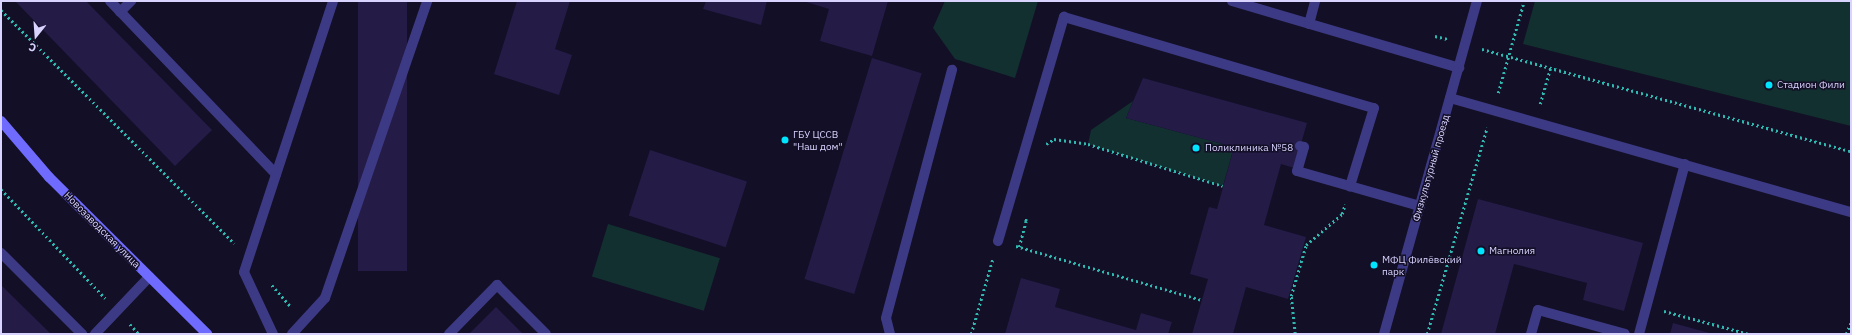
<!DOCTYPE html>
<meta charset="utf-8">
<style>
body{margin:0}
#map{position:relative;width:1852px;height:335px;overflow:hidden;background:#130f26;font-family:"IBM Plex Sans",sans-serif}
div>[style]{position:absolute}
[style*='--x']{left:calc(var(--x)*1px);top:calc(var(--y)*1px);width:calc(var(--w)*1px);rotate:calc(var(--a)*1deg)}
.green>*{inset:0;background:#12302f;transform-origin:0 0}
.building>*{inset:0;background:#241b47;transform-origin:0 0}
.path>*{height:2.5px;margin-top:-1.25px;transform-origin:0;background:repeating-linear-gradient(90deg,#2fb8b0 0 2px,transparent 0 5px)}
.lane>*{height:10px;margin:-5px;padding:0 5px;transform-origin:5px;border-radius:5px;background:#3d3a85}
.street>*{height:10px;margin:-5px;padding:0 5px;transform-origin:5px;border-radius:5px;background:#3d3a85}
.secondary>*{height:10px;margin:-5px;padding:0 5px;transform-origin:5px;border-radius:5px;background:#6f6bff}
.dots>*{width:11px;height:11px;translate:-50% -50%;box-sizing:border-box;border:2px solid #130f26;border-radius:50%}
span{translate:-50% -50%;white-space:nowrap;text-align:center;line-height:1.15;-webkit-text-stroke:3px #130f26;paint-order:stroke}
.poi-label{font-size:10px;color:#d9d4ff}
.left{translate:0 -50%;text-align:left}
.street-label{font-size:10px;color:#d9d4ff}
.frame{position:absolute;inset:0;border:2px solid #d9d4ff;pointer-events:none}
.north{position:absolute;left:16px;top:16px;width:40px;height:40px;-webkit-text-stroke:3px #130f26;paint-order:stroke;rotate:197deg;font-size:11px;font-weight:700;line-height:16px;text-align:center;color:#d9d4ff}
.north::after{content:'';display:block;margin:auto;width:14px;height:18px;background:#d9d4ff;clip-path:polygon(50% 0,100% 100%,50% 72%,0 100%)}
</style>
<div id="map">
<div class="green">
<div style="clip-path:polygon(945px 1px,1038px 1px,1015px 78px,955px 59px,933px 28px)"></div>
<div style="clip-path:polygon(1535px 1px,1851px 1px,1851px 126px,1523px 44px)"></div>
<div style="clip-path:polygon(1133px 101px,1126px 118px,1234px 147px,1223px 186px,1088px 144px,1091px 130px)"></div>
<div style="left:608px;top:224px;width:117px;height:55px;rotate:17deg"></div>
</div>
<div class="building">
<div style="clip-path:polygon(15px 1px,86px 1px,212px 130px,175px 166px)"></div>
<div style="left:358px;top:1px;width:49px;height:270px"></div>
<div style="clip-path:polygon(517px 1px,570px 1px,555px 49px,572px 55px,559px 95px,494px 74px)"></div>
<div style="clip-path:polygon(706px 1px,767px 1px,761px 25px,703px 9px)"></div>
<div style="clip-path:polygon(803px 1px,888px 1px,872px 56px,820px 41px,829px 9px)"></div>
<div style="left:872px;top:58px;width:52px;height:231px;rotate:17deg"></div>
<div style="clip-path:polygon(1143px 78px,1307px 123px,1294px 168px,1281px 164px,1264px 225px,1306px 237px,1288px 299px,1246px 287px,1233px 334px,1192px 334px,1208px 279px,1190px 274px,1209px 207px,1217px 209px,1234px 147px,1126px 118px)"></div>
<div style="left:650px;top:150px;width:102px;height:69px;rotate:18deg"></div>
<div style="clip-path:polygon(1478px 199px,1643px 243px,1624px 311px,1583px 300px,1587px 283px,1514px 264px,1495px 334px,1441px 334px)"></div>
<div style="clip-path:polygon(1021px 278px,1060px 289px,1055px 307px,1136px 330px,1141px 313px,1172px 322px,1168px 334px,1005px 334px)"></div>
<div style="clip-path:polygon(1px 285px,51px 334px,1px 334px)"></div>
<div style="clip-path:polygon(496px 307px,523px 334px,469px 334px)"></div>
<div style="clip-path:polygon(1673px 323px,1713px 334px,1670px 334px)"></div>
</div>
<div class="path">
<div style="--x:1;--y:10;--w:330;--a:45"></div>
<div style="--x:1435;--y:36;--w:13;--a:13"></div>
<div style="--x:1482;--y:49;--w:383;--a:15.5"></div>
<div style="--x:1498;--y:93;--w:96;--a:-74.2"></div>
<div style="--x:1540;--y:104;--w:37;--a:-74"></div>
<div style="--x:1046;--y:144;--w:9;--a:-32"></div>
<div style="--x:1054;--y:139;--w:34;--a:8"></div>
<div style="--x:1088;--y:144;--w:141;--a:17.3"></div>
<div style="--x:1;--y:189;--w:151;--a:46.3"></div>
<div style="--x:1016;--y:246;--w:194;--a:16.2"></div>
<div style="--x:1019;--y:247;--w:27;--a:-75"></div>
<div style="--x:1026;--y:221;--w:4;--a:-104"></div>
<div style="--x:272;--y:285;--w:29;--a:49"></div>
<div style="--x:1664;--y:311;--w:88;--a:15.1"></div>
<div style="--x:130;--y:324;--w:13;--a:48"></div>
<div style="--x:971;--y:334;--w:79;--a:-73.9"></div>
<div style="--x:1295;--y:334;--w:38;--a:-96"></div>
<div style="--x:1291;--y:296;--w:53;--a:-73.6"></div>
<div style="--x:1306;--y:245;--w:48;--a:-40.7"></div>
<div style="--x:1342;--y:214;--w:10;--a:-73"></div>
<div style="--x:1427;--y:334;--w:215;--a:-73.8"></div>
<div style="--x:1846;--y:334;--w:13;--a:-67"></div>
</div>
<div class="lane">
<div style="--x:110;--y:1;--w:240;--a:46.2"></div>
<div style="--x:1232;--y:1;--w:237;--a:16.4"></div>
<div style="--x:120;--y:12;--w:16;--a:-45"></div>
<div style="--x:1309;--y:24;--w:24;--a:-75"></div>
<div style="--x:1450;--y:98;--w:417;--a:15.9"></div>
<div style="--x:1300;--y:146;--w:4;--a:14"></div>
<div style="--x:1304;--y:147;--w:25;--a:106"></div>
<div style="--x:1297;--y:171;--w:128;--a:15.9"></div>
<div style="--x:998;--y:241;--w:234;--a:-73.6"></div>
<div style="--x:1064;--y:17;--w:323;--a:16.4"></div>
<div style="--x:1374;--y:108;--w:82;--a:107.1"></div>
<div style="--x:1;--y:253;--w:115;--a:45"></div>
<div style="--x:95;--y:334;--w:79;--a:-46.5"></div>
<div style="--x:273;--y:334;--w:68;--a:-115.1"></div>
<div style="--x:244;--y:272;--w:285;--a:-71.8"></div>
<div style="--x:292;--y:334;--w:49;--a:-47.5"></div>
<div style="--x:325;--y:298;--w:314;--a:-71"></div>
<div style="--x:449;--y:334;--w:69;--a:-45.6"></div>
<div style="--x:497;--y:285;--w:69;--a:45"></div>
<div style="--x:890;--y:334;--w:16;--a:-104"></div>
<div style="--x:886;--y:318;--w:257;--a:-75.1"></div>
<div style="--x:1531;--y:334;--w:25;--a:-74"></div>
<div style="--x:1538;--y:310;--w:90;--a:15.4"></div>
<div style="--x:1639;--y:334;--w:176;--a:-74.9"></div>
</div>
<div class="street">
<div style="--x:1384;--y:334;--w:346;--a:-74.4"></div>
</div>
<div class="secondary">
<div style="--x:1;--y:121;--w:74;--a:49.4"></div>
<div style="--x:49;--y:177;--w:223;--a:44.8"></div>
</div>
<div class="dots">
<div style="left:1769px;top:85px;background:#00e5ff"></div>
<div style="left:785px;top:140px;background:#00e5ff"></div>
<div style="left:1196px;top:148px;background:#00e5ff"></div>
<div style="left:1481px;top:251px;background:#00e5ff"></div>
<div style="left:1374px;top:265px;background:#00e5ff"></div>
</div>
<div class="poi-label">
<span class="left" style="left:1777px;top:85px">Стадион Фили</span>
<span class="left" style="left:793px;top:140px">ГБУ ЦССВ<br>"Наш дом"</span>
<span class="left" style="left:1205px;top:148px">Поликлиника №58</span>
<span class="left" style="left:1489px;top:251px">Магнолия</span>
<span class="left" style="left:1382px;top:265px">МФЦ Филёвский<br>парк</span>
</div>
<div class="street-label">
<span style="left:1431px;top:168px;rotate:-74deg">Физкультурный проезд</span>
<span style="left:102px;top:230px;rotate:45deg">Новозаводская улица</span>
</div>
<div class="frame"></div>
<div class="north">С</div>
</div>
